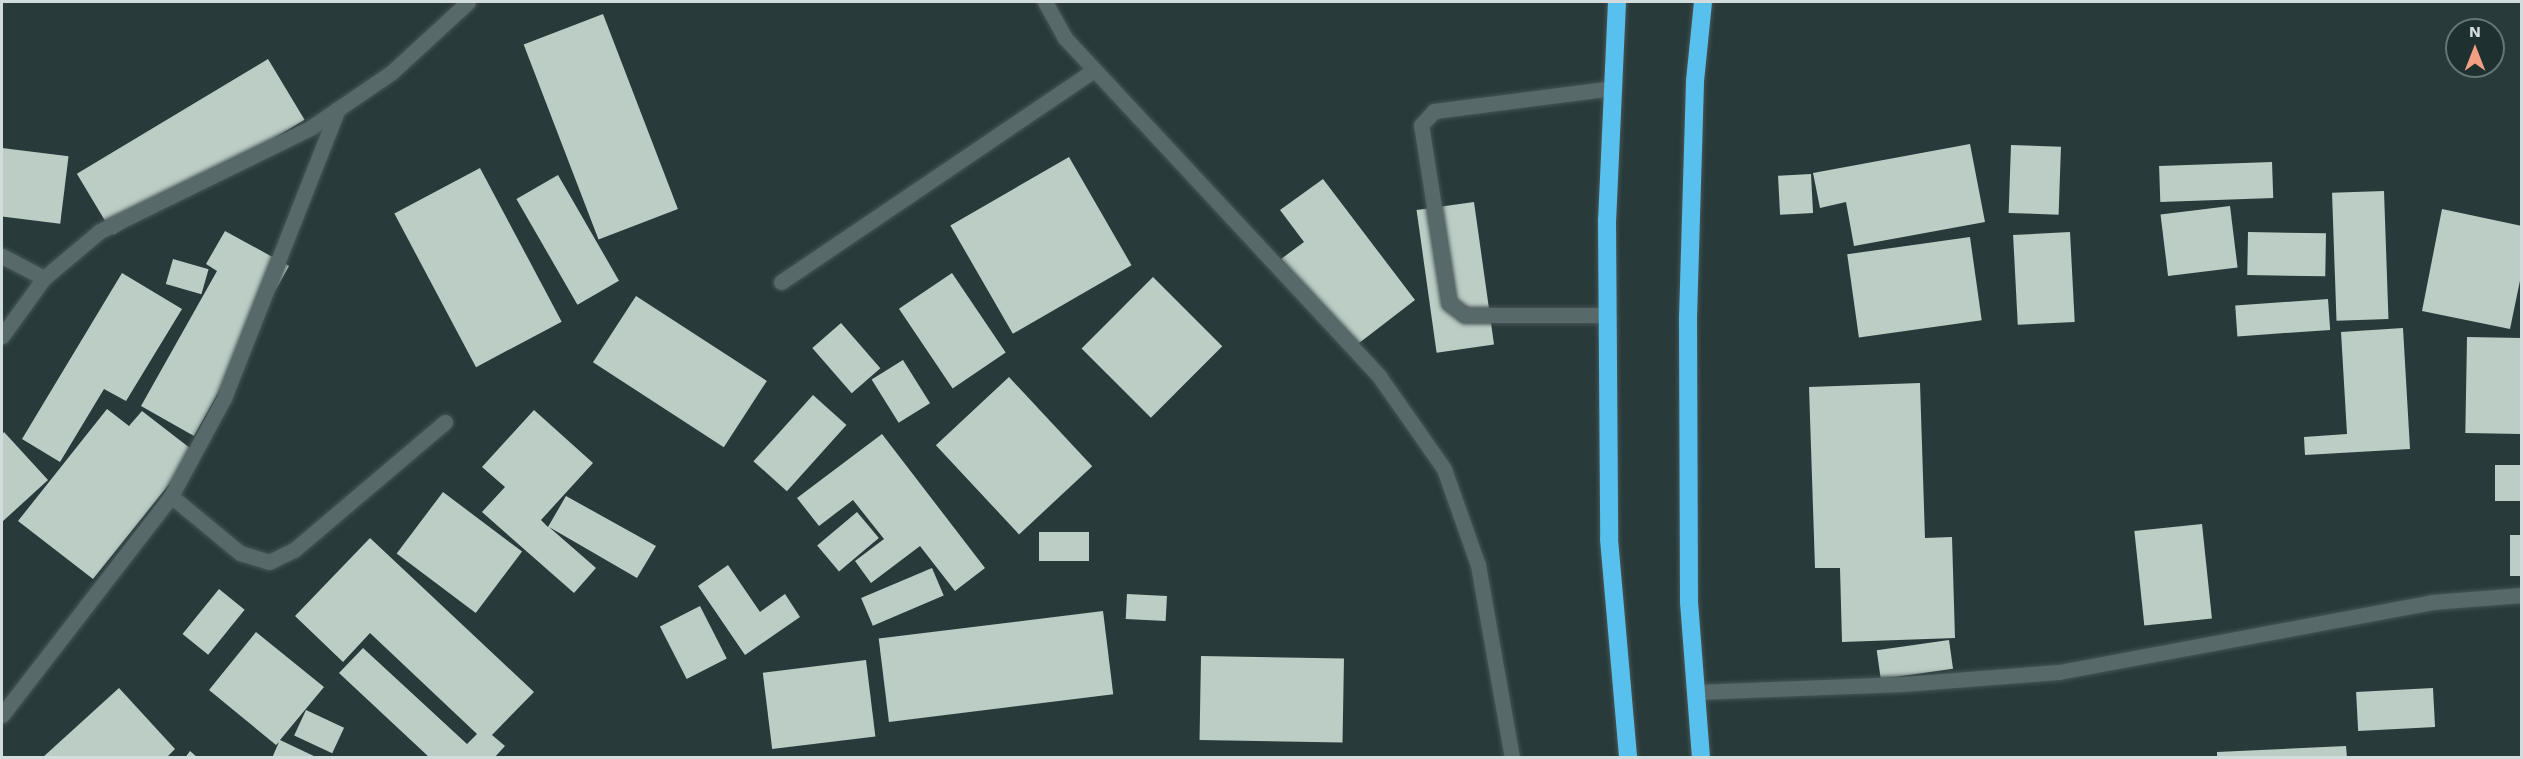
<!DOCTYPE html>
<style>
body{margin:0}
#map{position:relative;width:2523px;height:759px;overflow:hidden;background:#293a3a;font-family:"Work Sans",sans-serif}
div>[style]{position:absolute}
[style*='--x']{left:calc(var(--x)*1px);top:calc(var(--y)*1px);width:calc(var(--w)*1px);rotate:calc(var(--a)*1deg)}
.building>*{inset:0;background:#bccdc5;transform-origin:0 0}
.roads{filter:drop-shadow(0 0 2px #475556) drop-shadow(0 0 2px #475556)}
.minor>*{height:15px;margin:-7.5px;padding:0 7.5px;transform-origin:7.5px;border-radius:7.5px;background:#576969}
.highway>*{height:18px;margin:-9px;padding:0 9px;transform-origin:9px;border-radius:9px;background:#57c0ed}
span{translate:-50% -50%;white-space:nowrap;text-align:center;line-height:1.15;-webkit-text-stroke:6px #1f3030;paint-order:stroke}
.frame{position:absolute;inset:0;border:3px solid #d2dcdc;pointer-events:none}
.north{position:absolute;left:2445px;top:18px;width:60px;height:60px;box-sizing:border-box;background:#1f3030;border:2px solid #677575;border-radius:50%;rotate:0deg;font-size:16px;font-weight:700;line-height:24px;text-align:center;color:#d2dcdc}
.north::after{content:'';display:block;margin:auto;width:21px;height:27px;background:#f39f84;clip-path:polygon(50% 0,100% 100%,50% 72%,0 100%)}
</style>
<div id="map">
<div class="building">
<div style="left:603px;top:14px;width:209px;height:85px;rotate:69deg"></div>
<div style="left:268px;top:59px;width:71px;height:223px;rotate:59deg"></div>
<div style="clip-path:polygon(1970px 144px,1985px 222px,1854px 246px,1846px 202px,1820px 208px,1813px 173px)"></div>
<div style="left:2011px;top:145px;width:50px;height:68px;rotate:2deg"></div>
<div style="left:2px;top:148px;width:67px;height:68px;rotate:7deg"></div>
<div style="left:1069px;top:157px;width:125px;height:137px;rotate:60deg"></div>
<div style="left:2272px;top:162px;width:36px;height:113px;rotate:88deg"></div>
<div style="left:480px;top:168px;width:174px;height:97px;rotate:62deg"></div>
<div style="left:1811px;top:174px;width:39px;height:33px;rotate:87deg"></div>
<div style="left:558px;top:175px;width:122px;height:48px;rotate:60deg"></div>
<div style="clip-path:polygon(1323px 179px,1415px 300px,1350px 350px,1281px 259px,1304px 242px,1280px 210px)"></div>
<div style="left:2384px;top:191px;width:128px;height:52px;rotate:88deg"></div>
<div style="left:1474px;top:202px;width:144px;height:58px;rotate:82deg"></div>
<div style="left:2230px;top:206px;width:62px;height:70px;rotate:83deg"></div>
<div style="clip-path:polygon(2442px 209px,2522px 226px,2522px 271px,2510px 329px,2422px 311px)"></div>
<div style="clip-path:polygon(225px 231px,289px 266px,194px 436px,141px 406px,217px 271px,206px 264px)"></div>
<div style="left:2070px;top:232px;width:90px;height:57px;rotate:87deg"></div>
<div style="left:2248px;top:232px;width:78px;height:43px;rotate:1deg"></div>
<div style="left:1970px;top:237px;width:84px;height:124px;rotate:82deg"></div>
<div style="left:173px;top:259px;width:37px;height:26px;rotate:16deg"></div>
<div style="clip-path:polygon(122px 273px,182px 309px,126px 401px,104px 389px,60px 462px,22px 439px)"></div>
<div style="left:952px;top:273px;width:96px;height:64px;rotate:56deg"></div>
<div style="left:1153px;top:277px;width:98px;height:101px;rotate:45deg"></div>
<div style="left:636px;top:296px;width:156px;height:79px;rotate:33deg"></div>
<div style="left:2328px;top:299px;width:31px;height:93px;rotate:86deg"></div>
<div style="left:841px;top:323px;width:60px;height:38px;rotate:49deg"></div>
<div style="clip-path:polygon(2403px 328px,2410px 449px,2305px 455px,2304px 437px,2347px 434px,2341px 332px)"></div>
<div style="left:2467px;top:337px;width:55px;height:96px;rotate:1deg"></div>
<div style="left:903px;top:360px;width:51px;height:37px;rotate:58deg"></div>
<div style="left:1009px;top:377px;width:122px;height:100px;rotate:47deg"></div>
<div style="clip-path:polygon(1920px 383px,1925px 538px,1952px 537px,1955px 638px,1842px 642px,1840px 568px,1815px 568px,1809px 387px)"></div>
<div style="left:813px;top:395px;width:45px;height:89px;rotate:42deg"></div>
<div style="clip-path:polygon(107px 409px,129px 426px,142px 411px,195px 452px,93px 579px,18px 521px)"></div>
<div style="clip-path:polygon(534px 410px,593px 463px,541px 520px,548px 527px,566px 496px,656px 546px,637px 578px,549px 527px,596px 568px,574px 593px,482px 512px,505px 487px,482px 467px)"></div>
<div style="clip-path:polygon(4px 432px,48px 480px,2px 522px,2px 435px)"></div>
<div style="clip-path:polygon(882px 434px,985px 568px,955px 591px,920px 546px,871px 583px,855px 561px,884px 539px,853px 500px,819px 526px,797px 498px)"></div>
<div style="left:2522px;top:465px;width:36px;height:27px;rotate:90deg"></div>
<div style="left:443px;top:492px;width:99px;height:77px;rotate:37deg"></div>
<div style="left:857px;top:512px;width:34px;height:52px;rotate:50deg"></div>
<div style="left:2202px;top:524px;width:95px;height:68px;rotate:84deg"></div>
<div style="left:1089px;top:532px;width:29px;height:50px;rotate:90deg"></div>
<div style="left:2510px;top:535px;width:12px;height:41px"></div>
<div style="clip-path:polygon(370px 538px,534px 692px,492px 735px,505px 746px,494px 758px,430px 758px,339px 673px,363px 648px,467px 744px,477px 734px,370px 633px,343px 662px,295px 616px)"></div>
<div style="clip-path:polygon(728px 565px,760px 612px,785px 594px,800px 617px,745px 655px,698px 586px)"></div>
<div style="left:932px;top:568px;width:30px;height:77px;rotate:67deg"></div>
<div style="left:219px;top:589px;width:33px;height:58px;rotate:39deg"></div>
<div style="left:1127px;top:594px;width:40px;height:25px;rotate:3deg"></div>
<div style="left:700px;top:606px;width:59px;height:45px;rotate:63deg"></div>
<div style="left:1103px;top:611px;width:84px;height:226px;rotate:83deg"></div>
<div style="clip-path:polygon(256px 632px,324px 687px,280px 740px,318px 758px,272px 758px,279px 742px,276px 745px,209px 690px)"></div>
<div style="left:1949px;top:640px;width:29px;height:73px;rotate:82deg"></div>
<div style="left:1201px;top:656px;width:143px;height:84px;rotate:1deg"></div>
<div style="left:866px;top:660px;width:77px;height:104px;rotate:83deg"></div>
<div style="clip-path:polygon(119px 688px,175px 749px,166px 758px,42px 758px)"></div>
<div style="left:2433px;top:688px;width:39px;height:77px;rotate:87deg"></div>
<div style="left:306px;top:710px;width:42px;height:28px;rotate:25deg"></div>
<div style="clip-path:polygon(2346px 746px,2347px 758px,2217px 758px,2217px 752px)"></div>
<div style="clip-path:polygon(190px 751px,198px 758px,185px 758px)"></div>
</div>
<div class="roads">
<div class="minor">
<div style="--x:1045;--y:2;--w:41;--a:60.9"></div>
<div style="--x:1065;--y:38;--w:461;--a:47.1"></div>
<div style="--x:1379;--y:376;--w:113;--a:55"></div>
<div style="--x:1444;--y:469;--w:102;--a:70.5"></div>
<div style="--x:1478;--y:565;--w:196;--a:80"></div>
<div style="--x:2;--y:256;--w:47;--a:27.6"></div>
<div style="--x:781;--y:282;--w:378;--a:-34.1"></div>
<div style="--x:1608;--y:315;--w:143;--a:180"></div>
<div style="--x:1465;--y:315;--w:20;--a:-143"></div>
<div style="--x:1449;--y:303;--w:180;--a:-98.9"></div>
<div style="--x:1421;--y:125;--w:19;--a:-47"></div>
<div style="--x:1434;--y:111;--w:180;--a:-7.3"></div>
<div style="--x:2;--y:336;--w:72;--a:-54.1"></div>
<div style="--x:44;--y:278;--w:73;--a:-40"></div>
<div style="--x:100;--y:231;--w:234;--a:-26.1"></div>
<div style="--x:310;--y:128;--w:99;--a:-34.3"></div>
<div style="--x:392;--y:72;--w:103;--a:-42.6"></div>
<div style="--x:171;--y:496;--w:89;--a:39.6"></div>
<div style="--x:240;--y:553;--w:30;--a:17"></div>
<div style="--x:269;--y:562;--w:28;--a:-26"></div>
<div style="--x:294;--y:550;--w:198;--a:-40.3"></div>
<div style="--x:1696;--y:692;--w:207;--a:-2.2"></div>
<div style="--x:1903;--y:684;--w:156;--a:-4.4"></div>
<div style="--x:2059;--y:672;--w:380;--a:-10.6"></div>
<div style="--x:2432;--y:602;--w:90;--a:-4.4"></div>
<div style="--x:2;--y:715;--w:277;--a:-52.3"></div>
<div style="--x:171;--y:496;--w:111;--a:-61.6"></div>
<div style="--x:224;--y:398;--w:311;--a:-68.5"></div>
</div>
<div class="highway">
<div style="--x:1617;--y:2;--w:218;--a:92.6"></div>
<div style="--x:1607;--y:220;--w:319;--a:89.6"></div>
<div style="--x:1609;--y:539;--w:220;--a:85"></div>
<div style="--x:1701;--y:758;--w:157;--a:-94.4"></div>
<div style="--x:1689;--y:601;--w:283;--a:-90.2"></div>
<div style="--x:1688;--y:318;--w:237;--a:-88.3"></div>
<div style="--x:1695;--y:81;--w:79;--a:-84.2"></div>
</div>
</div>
<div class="frame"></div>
<div class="north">N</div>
</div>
